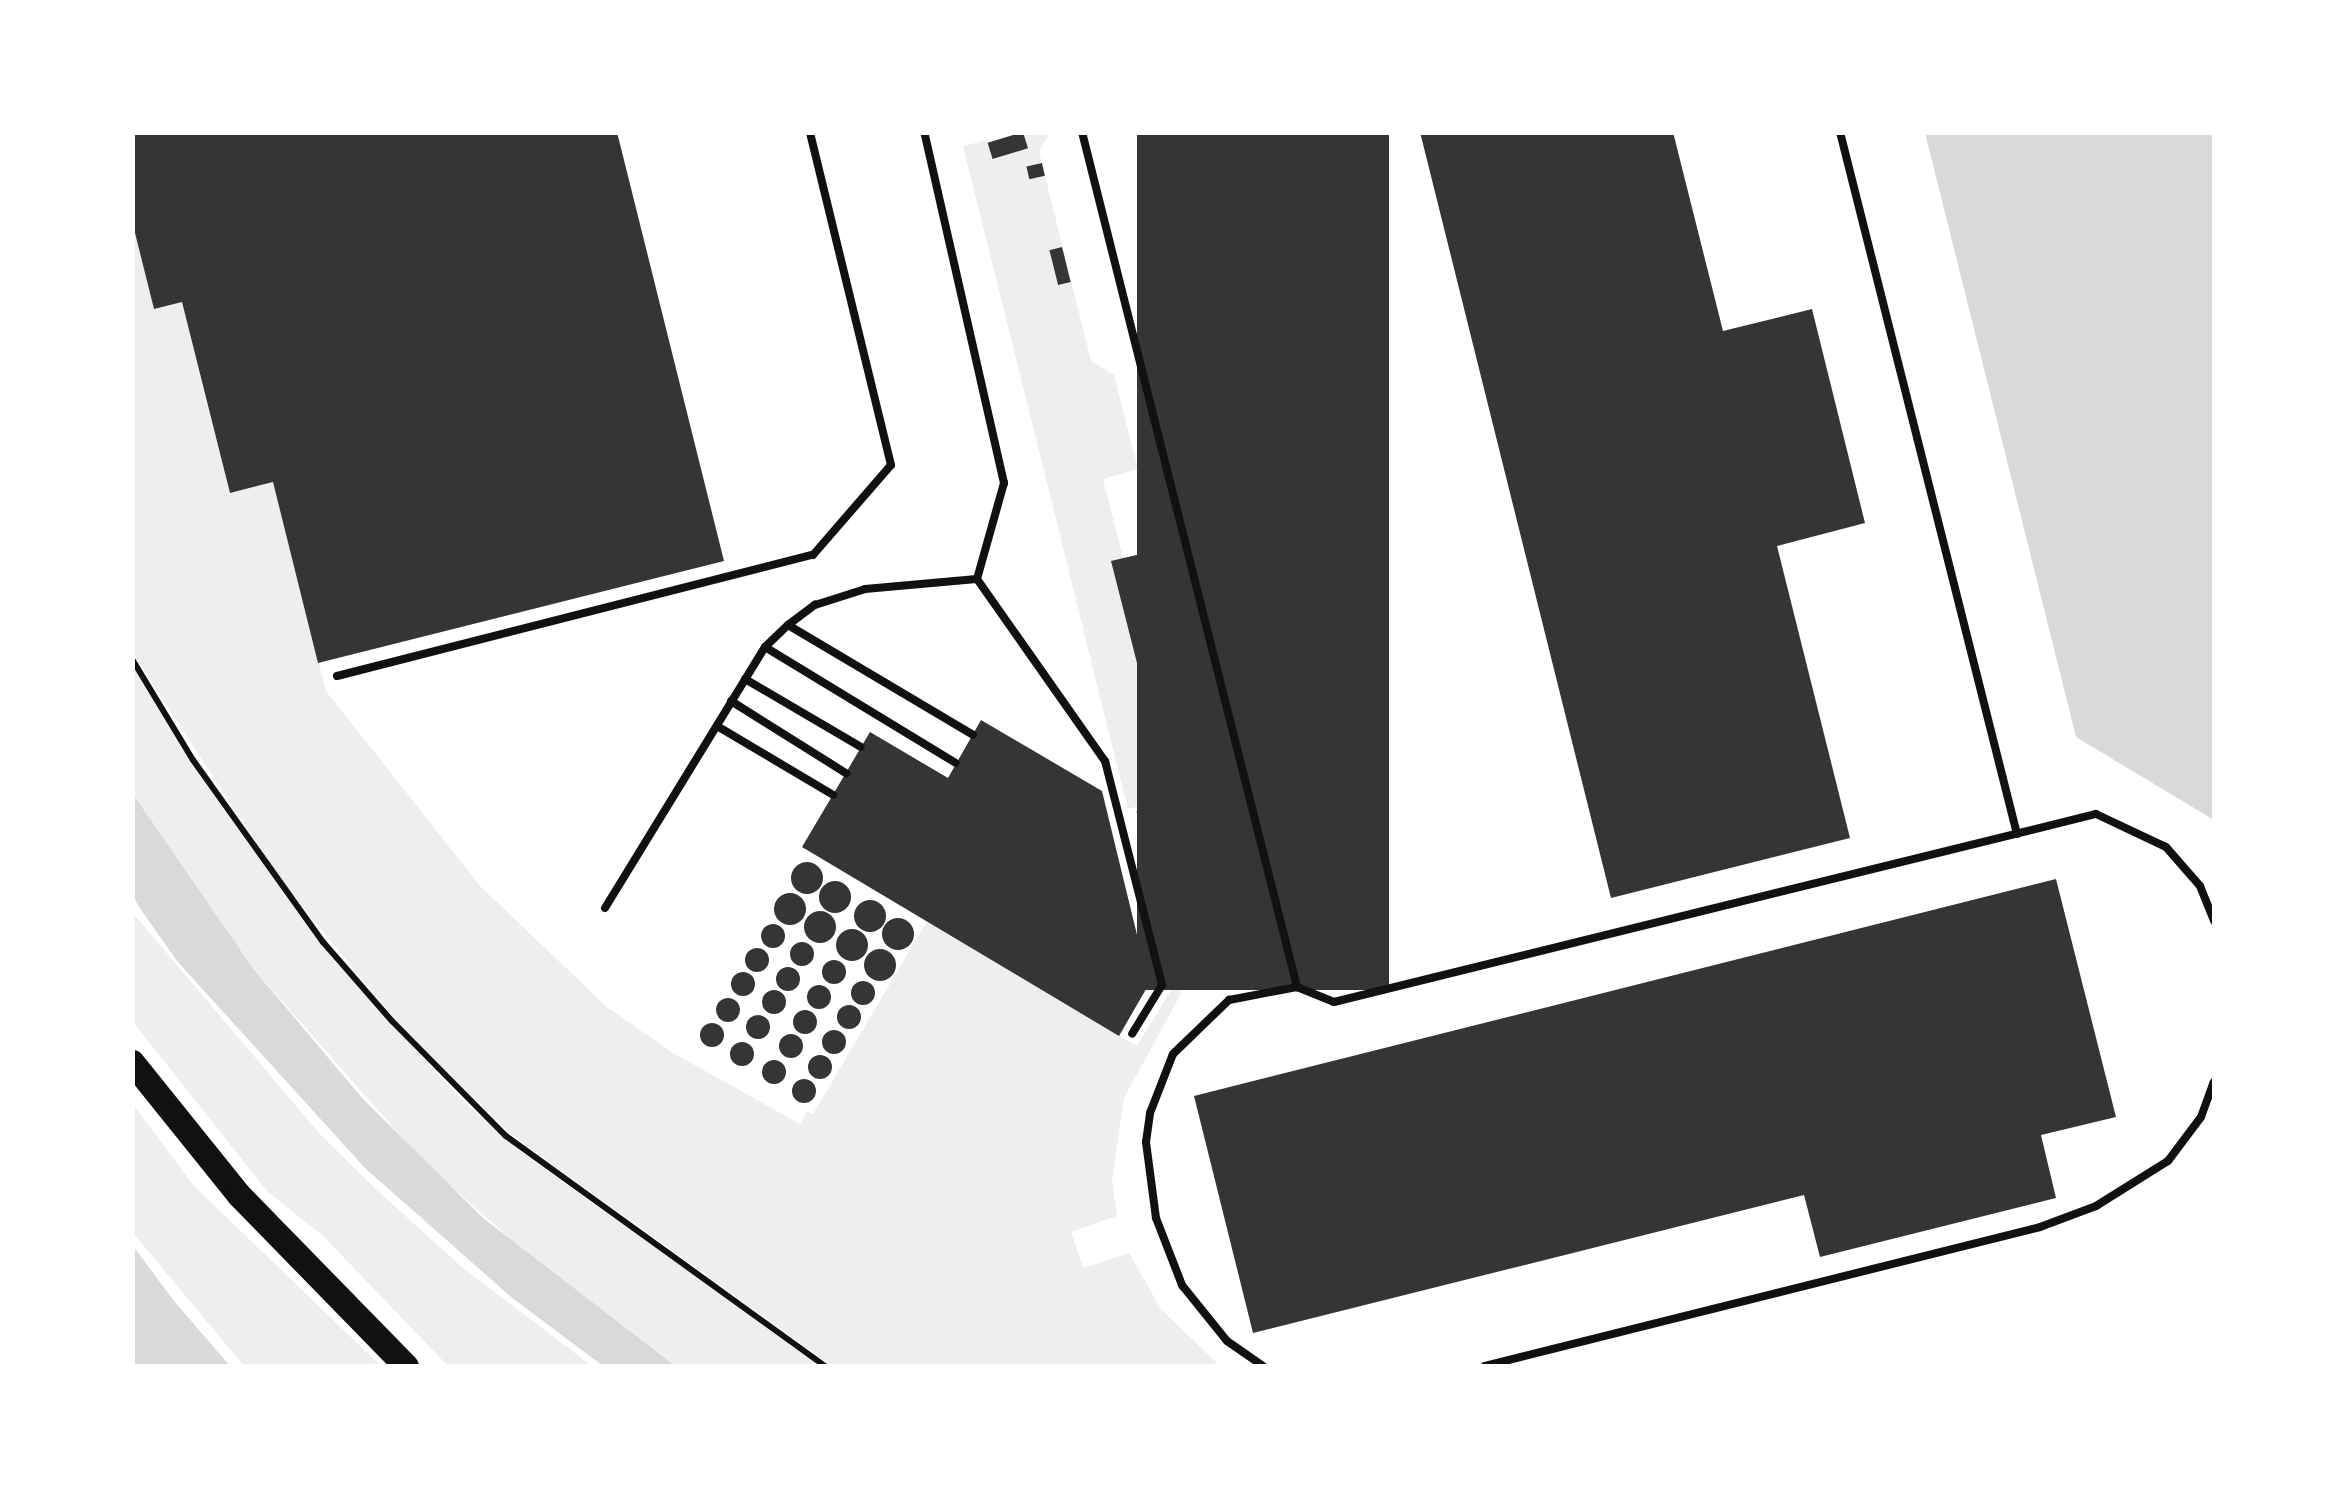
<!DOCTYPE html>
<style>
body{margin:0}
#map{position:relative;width:2347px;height:1499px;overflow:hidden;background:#fff;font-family:"Work Sans",sans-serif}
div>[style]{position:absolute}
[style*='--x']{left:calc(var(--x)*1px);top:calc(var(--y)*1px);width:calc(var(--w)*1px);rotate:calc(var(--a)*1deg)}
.green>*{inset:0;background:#eee}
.water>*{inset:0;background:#d9d9d9}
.building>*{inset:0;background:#353535;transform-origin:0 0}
.round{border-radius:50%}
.path>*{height:6px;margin:-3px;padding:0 3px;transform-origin:3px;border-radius:3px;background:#111}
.service>*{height:8px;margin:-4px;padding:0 4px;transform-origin:4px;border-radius:4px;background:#111}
.primary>*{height:25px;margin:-12.5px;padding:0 12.5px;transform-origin:12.5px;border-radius:12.5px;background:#111}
span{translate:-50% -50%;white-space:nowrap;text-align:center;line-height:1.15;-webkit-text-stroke:8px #fff;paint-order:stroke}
.frame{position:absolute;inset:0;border:135px solid #fff;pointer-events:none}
</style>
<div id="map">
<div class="green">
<div style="clip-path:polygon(1023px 133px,1050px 133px,1039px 151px,1042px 163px,1027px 167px,1030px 179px,1045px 176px,1091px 361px,1114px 375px,1138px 469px,1103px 479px,1123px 558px,1112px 562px,1165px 773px,1159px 775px,1165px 799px,1128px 809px,963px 146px,987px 140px,992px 157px,1027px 148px)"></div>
<div style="clip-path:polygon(132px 221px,155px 308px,182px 302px,230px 493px,273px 482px,326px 691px,481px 887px,607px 1007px,673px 1053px,800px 1124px,807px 1111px,813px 1114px,927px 921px,1137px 1046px,1173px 987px,1182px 992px,1124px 1098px,1112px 1181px,1117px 1216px,1071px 1232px,1083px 1268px,1129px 1253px,1161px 1309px,1220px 1366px,832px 1366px,511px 1134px,399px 1024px,279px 878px,133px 654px)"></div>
<div style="clip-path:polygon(132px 665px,331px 957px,457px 1095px,518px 1150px,822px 1366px,675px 1366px,546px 1271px,422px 1160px,252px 967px,133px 794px)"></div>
<div style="clip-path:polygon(132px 912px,319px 1133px,379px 1192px,463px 1268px,592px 1366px,448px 1366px,323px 1236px,267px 1191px,133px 1022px)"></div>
<div style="clip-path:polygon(133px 1104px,193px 1185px,381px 1366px,244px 1366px,133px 1233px)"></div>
</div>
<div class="water">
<div style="clip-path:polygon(1925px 133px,2214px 133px,2214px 820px,2076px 737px)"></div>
<div style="clip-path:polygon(133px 794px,252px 967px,362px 1098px,483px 1218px,675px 1366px,603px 1366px,511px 1297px,365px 1168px,177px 961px,139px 907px,133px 896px)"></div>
<div style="clip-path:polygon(133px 1246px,174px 1301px,230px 1366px,133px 1366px)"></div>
</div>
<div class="building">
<div style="clip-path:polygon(132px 132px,617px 132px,724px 561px,318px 663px,273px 482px,230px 493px,182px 302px,154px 309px,132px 221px)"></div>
<div style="left:1023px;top:132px;width:17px;height:37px;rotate:73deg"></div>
<div style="left:1137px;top:132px;width:252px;height:858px"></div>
<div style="clip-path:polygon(1420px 132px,1673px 132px,1723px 331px,1812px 309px,1865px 523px,1777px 546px,1850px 838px,1611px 898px)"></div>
<div style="left:1042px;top:163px;width:13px;height:16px;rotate:77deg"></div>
<div style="left:1062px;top:247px;width:36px;height:13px;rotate:76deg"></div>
<div style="clip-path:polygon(1145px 553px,1199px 765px,1193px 766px,1196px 780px,1179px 784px,1176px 770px,1165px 773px,1111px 561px)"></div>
<div style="clip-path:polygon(981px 720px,1102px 791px,1149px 984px,1119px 1036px,802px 847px,870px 732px,948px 778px)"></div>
<div style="left:1207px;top:791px;width:82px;height:15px;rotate:75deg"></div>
<div style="left:1152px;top:808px;width:83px;height:16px;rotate:76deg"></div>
<div class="round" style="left:791px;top:862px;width:32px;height:32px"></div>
<div style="clip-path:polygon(2056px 879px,2116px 1117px,2041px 1135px,2056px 1198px,1820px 1257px,1804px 1195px,1253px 1333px,1194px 1096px)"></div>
<div class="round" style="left:819px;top:881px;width:32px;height:32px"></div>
<div class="round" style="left:774px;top:893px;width:32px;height:32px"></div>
<div class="round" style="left:854px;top:900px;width:32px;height:32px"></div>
<div class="round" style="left:804px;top:911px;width:32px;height:32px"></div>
<div class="round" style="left:882px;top:918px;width:32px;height:32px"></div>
<div class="round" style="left:761px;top:924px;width:24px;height:24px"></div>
<div class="round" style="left:836px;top:929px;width:32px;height:32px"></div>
<div class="round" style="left:790px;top:942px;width:24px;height:24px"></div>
<div class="round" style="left:745px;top:948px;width:24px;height:24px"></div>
<div class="round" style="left:864px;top:949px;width:32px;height:32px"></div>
<div class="round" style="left:822px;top:960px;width:24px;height:24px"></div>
<div class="round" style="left:776px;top:967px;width:24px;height:24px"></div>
<div class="round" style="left:731px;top:972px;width:24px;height:24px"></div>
<div class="round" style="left:851px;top:981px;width:24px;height:24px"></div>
<div class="round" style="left:807px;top:985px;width:24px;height:24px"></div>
<div class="round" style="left:762px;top:990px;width:24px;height:24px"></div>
<div class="round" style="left:716px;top:998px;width:24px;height:24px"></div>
<div class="round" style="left:837px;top:1005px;width:24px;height:24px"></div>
<div class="round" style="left:793px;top:1010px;width:24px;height:24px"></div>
<div class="round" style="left:746px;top:1015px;width:24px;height:24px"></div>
<div class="round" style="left:700px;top:1023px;width:24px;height:24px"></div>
<div class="round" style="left:822px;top:1030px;width:24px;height:24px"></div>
<div class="round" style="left:779px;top:1034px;width:24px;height:24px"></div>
<div class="round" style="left:730px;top:1042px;width:24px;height:24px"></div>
<div class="round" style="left:808px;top:1055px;width:24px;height:24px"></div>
<div class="round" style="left:762px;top:1060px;width:24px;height:24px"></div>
<div class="round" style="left:792px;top:1079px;width:24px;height:24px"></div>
</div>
<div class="path">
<div style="--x:132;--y:659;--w:118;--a:58.9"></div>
<div style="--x:193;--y:760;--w:224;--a:54.5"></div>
<div style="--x:323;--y:942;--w:105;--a:48.9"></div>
<div style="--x:392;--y:1021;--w:162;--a:45.3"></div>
<div style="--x:506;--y:1136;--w:393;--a:35.8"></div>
</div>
<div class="service">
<div style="--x:1082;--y:132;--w:882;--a:75.88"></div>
<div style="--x:1840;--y:132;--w:724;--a:75.85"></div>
<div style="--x:977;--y:579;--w:223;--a:54.9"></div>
<div style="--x:1105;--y:761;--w:231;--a:75.7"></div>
<div style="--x:1162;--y:985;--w:57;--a:121.5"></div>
<div style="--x:788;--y:625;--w:215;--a:30.7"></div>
<div style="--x:765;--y:647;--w:223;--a:31.3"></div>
<div style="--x:337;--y:676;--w:491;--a:-14.3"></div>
<div style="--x:813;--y:555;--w:119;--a:-49.1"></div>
<div style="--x:891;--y:465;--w:343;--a:-103.7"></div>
<div style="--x:745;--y:679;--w:134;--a:30.4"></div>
<div style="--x:731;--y:701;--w:136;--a:32.1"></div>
<div style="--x:717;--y:726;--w:135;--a:30.7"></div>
<div style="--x:605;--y:908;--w:306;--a:-58.5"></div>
<div style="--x:765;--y:647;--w:32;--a:-44"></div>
<div style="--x:788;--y:625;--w:34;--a:-37"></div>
<div style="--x:815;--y:605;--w:52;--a:-17.7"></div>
<div style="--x:865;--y:589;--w:112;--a:-5.1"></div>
<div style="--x:977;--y:579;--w:100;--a:-74.3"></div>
<div style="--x:1004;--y:483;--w:360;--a:-102.8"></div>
<div style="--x:1263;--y:1366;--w:44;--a:-145.2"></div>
<div style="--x:1227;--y:1341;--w:72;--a:-128.8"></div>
<div style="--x:1182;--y:1285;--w:72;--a:-111.2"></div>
<div style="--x:1156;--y:1218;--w:77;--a:-97.5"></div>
<div style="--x:1146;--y:1142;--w:29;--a:-82"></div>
<div style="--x:1150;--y:1113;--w:63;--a:-68.7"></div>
<div style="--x:1173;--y:1054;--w:78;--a:-44"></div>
<div style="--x:1229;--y:1000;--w:69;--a:-10.8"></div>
<div style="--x:1297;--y:987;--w:40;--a:22"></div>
<div style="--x:1334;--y:1002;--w:785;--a:-13.86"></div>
<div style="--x:2096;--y:814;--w:77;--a:25.2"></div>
<div style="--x:2166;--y:847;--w:52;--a:48.9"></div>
<div style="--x:2200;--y:886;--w:38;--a:68"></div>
<div style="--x:1485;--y:1366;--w:572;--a:-14.06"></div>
<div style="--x:2040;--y:1227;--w:60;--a:-20.6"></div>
<div style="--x:2096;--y:1206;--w:85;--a:-32"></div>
<div style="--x:2168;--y:1161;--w:55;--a:-53.1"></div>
<div style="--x:2201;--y:1117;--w:37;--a:-70"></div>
</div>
<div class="primary">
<div style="--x:132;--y:1062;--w:171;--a:51.2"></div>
<div style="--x:239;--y:1195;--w:239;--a:45.7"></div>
</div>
<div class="frame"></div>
</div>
